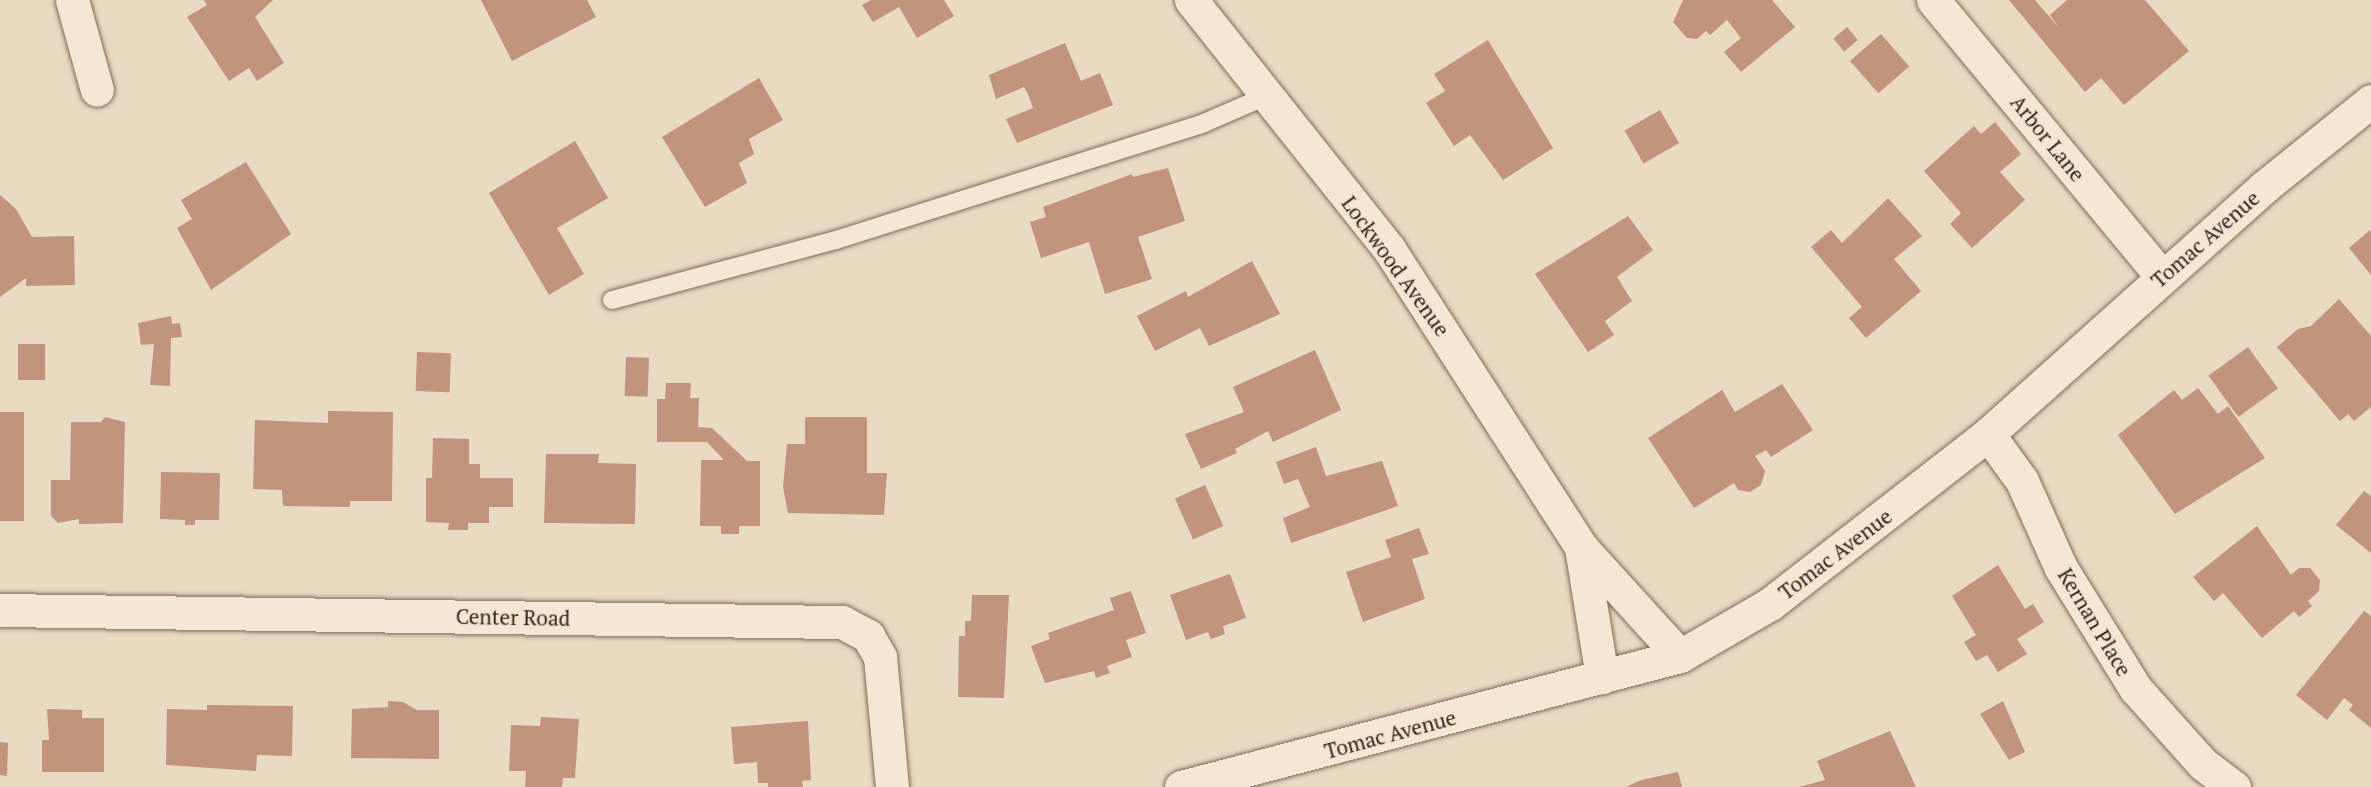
<!DOCTYPE html>
<style>
body{margin:0}
#map{position:relative;width:2371px;height:787px;overflow:hidden;background:#e8dac3;font-family:"PT Serif",serif}
div>[style]{position:absolute}
[style*='--x']{left:calc(var(--x)*1px);top:calc(var(--y)*1px);width:calc(var(--w)*1px);rotate:calc(var(--a)*1deg)}
.building>*{inset:0;background:#c2937d;transform-origin:0 0}
.roads{filter:drop-shadow(0 0 2px #806c5c) drop-shadow(0 0 2px #806c5c)}
.lane>*{height:18px;margin:-9px;padding:0 9px;transform-origin:9px;border-radius:9px;background:#f4e8d5}
.street>*{height:33px;margin:-16.5px;padding:0 16.5px;transform-origin:16.5px;border-radius:16.5px;background:#f4e8d5}
span{translate:-50% -50%;white-space:nowrap;text-align:center;line-height:1.15;-webkit-text-stroke:4.5px #f1e5d2;paint-order:stroke}
.street-label{font-size:21px;color:#32261e}
</style>
<div id="map">
<div class="building">
<div style="clip-path:polygon(204px 0,273px 0,255px 17px,284px 63px,257px 81px,249px 68px,229px 81px,187px 17px,207px 5px)"></div>
<div style="clip-path:polygon(481px 0,587px 0,596px 17px,512px 61px)"></div>
<div style="clip-path:polygon(871px 0,944px 0,954px 16px,917px 38px,899px 7px,873px 22px,862px 5px)"></div>
<div style="clip-path:polygon(1683px 0,1772px 0,1795px 27px,1741px 72px,1724px 52px,1741px 38px,1727px 20px,1710px 35px,1706px 31px,1697px 39px,1687px 38px,1673px 22px)"></div>
<div style="clip-path:polygon(2009px 0,2035px 0,2059px 28px,2050px 15px,2067px 0,2145px 0,2189px 51px,2124px 105px,2101px 78px,2085px 92px)"></div>
<div style="left:1847px;top:27px;width:17px;height:18px;rotate:50deg"></div>
<div style="left:1881px;top:34px;width:43px;height:41px;rotate:49deg"></div>
<div style="clip-path:polygon(1488px 40px,1553px 148px,1503px 180px,1470px 135px,1454px 146px,1426px 103px,1445px 91px,1434px 74px)"></div>
<div style="clip-path:polygon(1065px 43px,1081px 81px,1100px 73px,1113px 105px,1017px 143px,1006px 119px,1033px 108px,1028px 94px,1024px 87px,996px 99px,989px 75px)"></div>
<div style="clip-path:polygon(759px 78px,783px 120px,749px 139px,754px 154px,739px 163px,747px 183px,705px 207px,662px 137px)"></div>
<div style="left:1660px;top:110px;width:38px;height:41px;rotate:60deg"></div>
<div style="clip-path:polygon(1995px 122px,2021px 154px,2000px 172px,2025px 200px,1972px 248px,1950px 224px,1961px 213px,1924px 171px,1974px 126px,1981px 134px)"></div>
<div style="clip-path:polygon(575px 141px,608px 198px,557px 228px,584px 274px,549px 295px,489px 193px)"></div>
<div style="clip-path:polygon(246px 162px,291px 234px,211px 290px,177px 228px,192px 219px,181px 200px)"></div>
<div style="clip-path:polygon(1168px 168px,1185px 221px,1138px 237px,1152px 279px,1105px 294px,1089px 242px,1041px 258px,1030px 222px,1046px 217px,1043px 207px,1132px 174px,1133px 177px)"></div>
<div style="clip-path:polygon(0 195px,16px 209px,32px 237px,74px 236px,75px 285px,26px 286px,26px 278px,0 297px)"></div>
<div style="clip-path:polygon(1888px 198px,1922px 236px,1894px 259px,1921px 291px,1866px 338px,1849px 318px,1862px 307px,1811px 247px,1831px 230px,1842px 243px)"></div>
<div style="clip-path:polygon(1628px 216px,1653px 250px,1617px 277px,1632px 301px,1605px 321px,1614px 335px,1588px 352px,1535px 274px)"></div>
<div style="clip-path:polygon(2370px 230px,2371px 232px,2371px 275px,2349px 248px)"></div>
<div style="clip-path:polygon(1252px 261px,1280px 314px,1209px 346px,1200px 328px,1155px 351px,1137px 316px,1186px 291px,1188px 297px)"></div>
<div style="clip-path:polygon(2339px 299px,2371px 336px,2371px 407px,2354px 421px,2348px 414px,2340px 421px,2277px 347px,2298px 329px,2311px 326px)"></div>
<div style="clip-path:polygon(171px 316px,172px 324px,180px 323px,182px 337px,171px 338px,170px 386px,150px 385px,154px 344px,141px 345px,138px 323px)"></div>
<div style="left:18px;top:344px;width:27px;height:36px"></div>
<div style="left:2248px;top:347px;width:51px;height:49px;rotate:54deg"></div>
<div style="clip-path:polygon(1315px 350px,1341px 410px,1273px 442px,1268px 431px,1235px 449px,1237px 453px,1201px 469px,1185px 434px,1244px 412px,1233px 387px)"></div>
<div style="left:417px;top:352px;width:34px;height:39px;rotate:2deg"></div>
<div style="left:626px;top:357px;width:23px;height:39px;rotate:2deg"></div>
<div style="clip-path:polygon(666px 383px,691px 383px,690px 398px,699px 398px,698px 427px,712px 428px,747px 461px,760px 461px,760px 526px,739px 526px,739px 534px,721px 534px,721px 526px,700px 526px,701px 460px,724px 460px,707px 442px,657px 442px,657px 399px,665px 399px)"></div>
<div style="clip-path:polygon(1782px 384px,1813px 430px,1771px 457px,1766px 450px,1755px 456px,1765px 471px,1761px 485px,1750px 492px,1738px 490px,1734px 483px,1694px 508px,1648px 438px,1722px 390px,1735px 412px)"></div>
<div style="clip-path:polygon(2198px 388px,2218px 414px,2228px 406px,2265px 458px,2175px 514px,2118px 435px,2174px 390px,2182px 400px)"></div>
<div style="clip-path:polygon(328px 411px,393px 412px,392px 501px,350px 501px,350px 507px,283px 506px,282px 490px,253px 489px,255px 420px,328px 423px)"></div>
<div style="left:0;top:412px;width:24px;height:109px"></div>
<div style="clip-path:polygon(105px 417px,125px 422px,123px 523px,79px 524px,79px 519px,58px 523px,51px 516px,51px 480px,70px 480px,71px 422px,101px 422px)"></div>
<div style="clip-path:polygon(805px 417px,867px 417px,867px 473px,887px 473px,884px 515px,788px 513px,783px 487px,787px 444px,805px 444px)"></div>
<div style="clip-path:polygon(433px 438px,469px 439px,469px 464px,480px 464px,480px 478px,513px 478px,513px 507px,489px 507px,489px 523px,468px 523px,468px 530px,448px 530px,449px 523px,426px 522px,426px 478px,432px 478px)"></div>
<div style="clip-path:polygon(1316px 447px,1326px 476px,1382px 461px,1398px 506px,1291px 543px,1283px 518px,1310px 507px,1298px 479px,1284px 484px,1276px 462px)"></div>
<div style="clip-path:polygon(546px 454px,599px 454px,598px 463px,636px 464px,635px 524px,544px 523px)"></div>
<div style="clip-path:polygon(161px 472px,220px 473px,219px 520px,195px 520px,195px 525px,185px 525px,185px 520px,160px 519px)"></div>
<div style="left:1205px;top:485px;width:45px;height:33px;rotate:66deg"></div>
<div style="clip-path:polygon(2364px 491px,2371px 496px,2371px 553px,2336px 525px)"></div>
<div style="clip-path:polygon(2257px 526px,2291px 575px,2299px 568px,2310px 568px,2320px 580px,2319px 591px,2308px 601px,2312px 606px,2299px 617px,2294px 611px,2262px 638px,2223px 593px,2214px 601px,2193px 577px)"></div>
<div style="clip-path:polygon(1419px 528px,1429px 554px,1412px 559px,1425px 599px,1363px 622px,1346px 572px,1391px 557px,1385px 540px)"></div>
<div style="clip-path:polygon(1998px 565px,2025px 609px,2033px 604px,2044px 622px,2017px 639px,2027px 654px,1998px 672px,1987px 655px,1976px 661px,1964px 642px,1976px 635px,1952px 596px)"></div>
<div style="clip-path:polygon(1230px 574px,1246px 618px,1223px 626px,1225px 634px,1211px 639px,1208px 632px,1186px 640px,1170px 595px)"></div>
<div style="clip-path:polygon(1131px 591px,1146px 633px,1126px 640px,1132px 657px,1107px 666px,1110px 673px,1096px 678px,1094px 671px,1045px 683px,1031px 646px,1050px 639px,1048px 633px,1114px 610px,1110px 598px)"></div>
<div style="clip-path:polygon(972px 595px,1009px 595px,1004px 698px,958px 697px,959px 636px,965px 636px,965px 621px,971px 621px)"></div>
<div style="clip-path:polygon(2364px 611px,2371px 616px,2371px 728px,2349px 710px,2353px 705px,2344px 698px,2327px 720px,2296px 695px)"></div>
<div style="clip-path:polygon(388px 701px,403px 702px,417px 710px,439px 710px,439px 759px,351px 758px,352px 709px,388px 707px)"></div>
<div style="clip-path:polygon(2003px 701px,2025px 752px,2009px 760px,1980px 714px)"></div>
<div style="clip-path:polygon(207px 705px,293px 706px,292px 756px,257px 755px,256px 771px,166px 765px,167px 709px,207px 710px)"></div>
<div style="clip-path:polygon(47px 709px,82px 710px,82px 718px,104px 718px,104px 772px,42px 772px,42px 740px,49px 740px)"></div>
<div style="clip-path:polygon(541px 717px,579px 719px,575px 778px,563px 778px,562px 787px,525px 787px,526px 771px,509px 771px,511px 725px,540px 726px)"></div>
<div style="clip-path:polygon(808px 721px,811px 780px,802px 781px,803px 787px,768px 787px,768px 783px,758px 783px,757px 762px,734px 764px,731px 727px)"></div>
<div style="clip-path:polygon(1890px 731px,1916px 787px,1799px 787px,1825px 780px,1817px 761px)"></div>
<div style="clip-path:polygon(0 742px,8px 743px,7px 776px,0 775px)"></div>
<div style="clip-path:polygon(1678px 772px,1682px 787px,1626px 787px,1641px 780px)"></div>
</div>
<div class="roads">
<div class="lane">
<div style="--x:612;--y:300;--w:232;--a:-15"></div>
<div style="--x:836;--y:240;--w:386;--a:-17.6"></div>
<div style="--x:1204;--y:123;--w:68;--a:-23.5"></div>
</div>
<div class="street">
<div style="--x:72;--y:0;--w:93;--a:74.5"></div>
<div style="--x:1191;--y:0;--w:318;--a:51.5"></div>
<div style="--x:1389;--y:249;--w:354;--a:57.2"></div>
<div style="--x:1581;--y:547;--w:147;--a:47.8"></div>
<div style="--x:1933;--y:0;--w:359;--a:50.4"></div>
<div style="--x:1988;--y:434;--w:58;--a:54.1"></div>
<div style="--x:2022;--y:481;--w:95;--a:65.9"></div>
<div style="--x:2061;--y:568;--w:141;--a:58.3"></div>
<div style="--x:2135;--y:688;--w:102;--a:48.2"></div>
<div style="--x:2203;--y:764;--w:39;--a:37"></div>
<div style="--x:1581;--y:547;--w:132;--a:80.8"></div>
<div style="--x:0;--y:610;--w:842;--a:0.82"></div>
<div style="--x:842;--y:622;--w:30;--a:28"></div>
<div style="--x:868;--y:636;--w:24;--a:60"></div>
<div style="--x:880;--y:657;--w:131;--a:84.7"></div>
<div style="--x:1181;--y:787;--w:516;--a:-14.71"></div>
<div style="--x:1680;--y:656;--w:104;--a:-30"></div>
<div style="--x:1770;--y:604;--w:276;--a:-37.9"></div>
<div style="--x:1988;--y:434;--w:370;--a:-41.8"></div>
<div style="--x:2264;--y:187;--w:137;--a:-38.8"></div>
</div>
</div>
<div class="street-label">
<span style="left:2048px;top:138px;rotate:51deg">Arbor Lane</span>
<span style="left:2205px;top:239px;rotate:-41deg">Tomac Avenue</span>
<span style="left:1396px;top:266px;rotate:54deg">Lockwood Avenue</span>
<span style="left:1835px;top:554px;rotate:-37deg">Tomac Avenue</span>
<span style="left:513px;top:617px;rotate:1deg">Center Road</span>
<span style="left:2095px;top:622px;rotate:59deg">Kernan Place</span>
<span style="left:1390px;top:734px;rotate:-15deg">Tomac Avenue</span>
</div>
</div>
